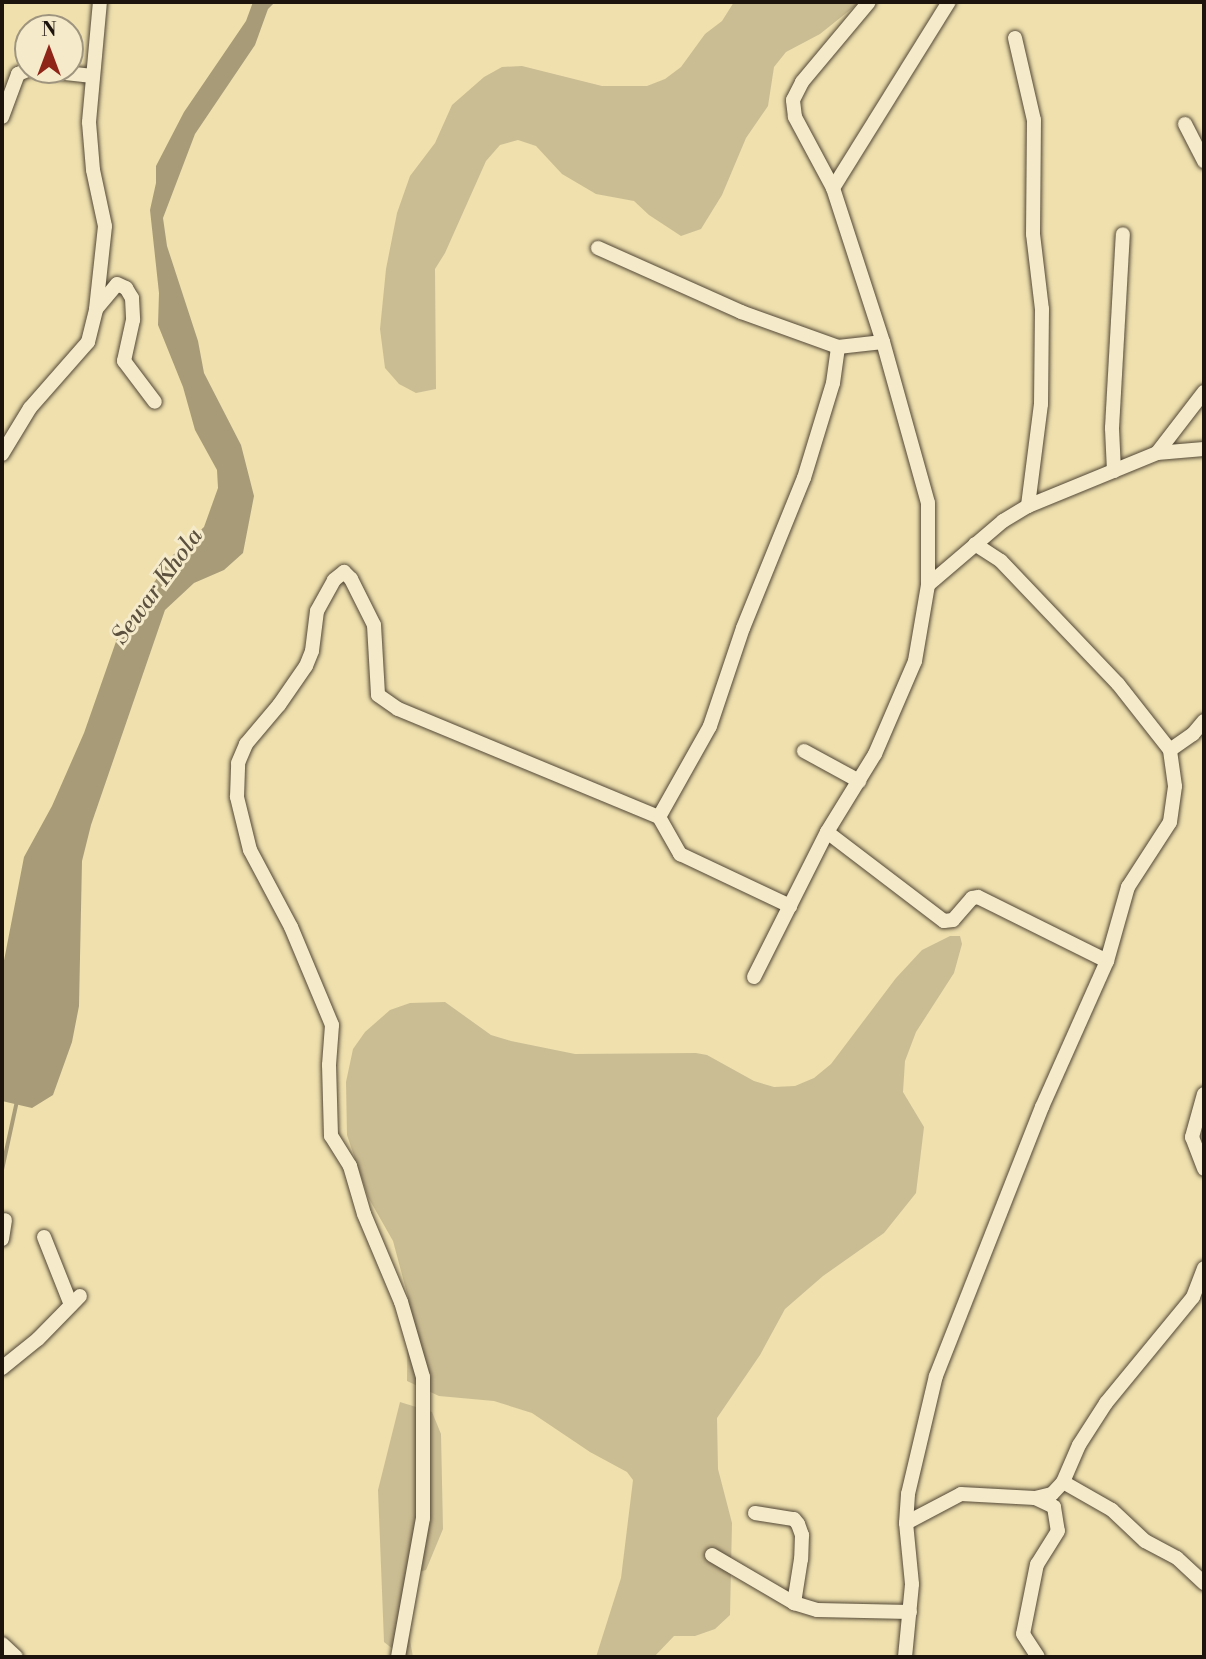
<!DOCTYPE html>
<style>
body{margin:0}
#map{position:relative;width:1206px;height:1659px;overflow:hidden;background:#efe0ae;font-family:"Libre Bodoni",serif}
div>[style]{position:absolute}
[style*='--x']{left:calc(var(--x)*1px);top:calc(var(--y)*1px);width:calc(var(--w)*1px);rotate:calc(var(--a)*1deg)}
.green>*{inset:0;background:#cbbd93}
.water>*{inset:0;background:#a89b78}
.stream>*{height:3.5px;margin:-1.75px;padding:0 1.75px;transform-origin:1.75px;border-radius:1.75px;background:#a89b78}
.roads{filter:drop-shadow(0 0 2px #524736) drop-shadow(0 0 2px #524736)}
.street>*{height:14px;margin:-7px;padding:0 7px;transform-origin:7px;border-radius:7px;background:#f5ebca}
span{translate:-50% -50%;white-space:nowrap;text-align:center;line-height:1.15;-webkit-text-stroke:6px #f5ebca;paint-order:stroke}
.water-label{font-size:24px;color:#5c513e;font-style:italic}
.frame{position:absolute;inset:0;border:4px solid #1e140e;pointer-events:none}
.north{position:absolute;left:14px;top:14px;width:70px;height:70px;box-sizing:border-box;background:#f5ebca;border:2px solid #9f957f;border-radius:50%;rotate:0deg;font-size:19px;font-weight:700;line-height:28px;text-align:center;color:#1e140e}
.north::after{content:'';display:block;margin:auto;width:24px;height:32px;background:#8f2418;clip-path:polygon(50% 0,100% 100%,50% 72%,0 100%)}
</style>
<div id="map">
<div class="green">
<div style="clip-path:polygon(734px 2px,860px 2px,820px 34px,786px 52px,774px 67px,768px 106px,746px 138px,722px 195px,701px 229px,681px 236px,649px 215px,634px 201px,596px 194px,562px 174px,536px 146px,518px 140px,500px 145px,486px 161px,445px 253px,435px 269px,436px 389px,416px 393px,399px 384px,385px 368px,380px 329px,386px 269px,397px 213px,410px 176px,435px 143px,452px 105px,484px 77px,502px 67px,522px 66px,602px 86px,647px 86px,665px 79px,681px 67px,705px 34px,722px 21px)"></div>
<div style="clip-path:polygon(950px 936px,960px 936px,962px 944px,954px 973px,916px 1032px,905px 1061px,903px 1092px,924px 1127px,916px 1193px,884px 1233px,823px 1276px,785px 1309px,760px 1355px,717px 1418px,718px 1469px,732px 1523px,730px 1615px,715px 1629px,695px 1636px,674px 1636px,654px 1657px,596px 1657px,621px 1578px,633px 1480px,627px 1472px,590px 1452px,532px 1413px,494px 1401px,439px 1396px,407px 1381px,408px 1297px,393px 1241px,368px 1197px,347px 1135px,346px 1082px,353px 1049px,365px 1032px,390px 1010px,410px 1003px,445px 1002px,491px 1035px,511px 1041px,575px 1054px,696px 1053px,707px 1055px,754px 1081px,774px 1087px,795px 1086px,814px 1078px,831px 1064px,896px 978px,922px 950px)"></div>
<div style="clip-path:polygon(400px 1402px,432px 1412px,441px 1434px,443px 1529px,426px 1570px,408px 1575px,401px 1612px,409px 1635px,413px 1657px,403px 1657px,384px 1642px,378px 1490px)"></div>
</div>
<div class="water">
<div style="clip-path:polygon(253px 2px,275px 2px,268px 9px,255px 45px,195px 134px,163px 218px,167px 246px,198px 341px,204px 373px,241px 445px,254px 496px,243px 553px,224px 570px,194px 583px,165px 610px,91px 825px,82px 861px,79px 1006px,72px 1042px,53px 1095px,32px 1108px,2px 1101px,2px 971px,24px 857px,52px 806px,84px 733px,119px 633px,173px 555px,204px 527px,218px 488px,217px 470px,195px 430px,183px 387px,158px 325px,159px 293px,150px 210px,156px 183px,156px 166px,184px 112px,246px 21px)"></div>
</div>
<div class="stream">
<div style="--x:2;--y:1170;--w:71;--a:-77.7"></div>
</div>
<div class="roads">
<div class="street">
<div style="--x:1015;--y:38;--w:84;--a:77"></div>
<div style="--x:1034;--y:120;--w:114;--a:90.5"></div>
<div style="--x:1033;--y:234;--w:76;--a:83.2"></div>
<div style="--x:1042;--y:309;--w:95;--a:90.6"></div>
<div style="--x:1041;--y:404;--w:103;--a:97.3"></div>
<div style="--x:38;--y:70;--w:55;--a:6.2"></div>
<div style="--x:2;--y:117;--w:46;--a:-69.6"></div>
<div style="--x:18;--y:74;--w:11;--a:-22"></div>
<div style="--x:1185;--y:124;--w:42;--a:62.8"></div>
<div style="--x:833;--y:188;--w:219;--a:-58.1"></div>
<div style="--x:598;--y:248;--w:157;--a:24.1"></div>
<div style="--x:741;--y:312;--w:103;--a:19.8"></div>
<div style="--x:838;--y:347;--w:45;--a:-6.3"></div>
<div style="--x:97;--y:308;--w:31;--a:-50"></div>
<div style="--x:117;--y:284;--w:10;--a:24"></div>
<div style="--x:126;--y:288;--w:12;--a:59"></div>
<div style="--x:132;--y:298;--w:22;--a:87"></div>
<div style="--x:133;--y:320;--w:42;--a:102.4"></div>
<div style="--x:124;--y:361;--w:51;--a:52.9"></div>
<div style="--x:1157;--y:453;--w:77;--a:-52.4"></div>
<div style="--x:2;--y:454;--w:54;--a:-58.7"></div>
<div style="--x:30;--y:408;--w:88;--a:-48.7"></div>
<div style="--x:88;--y:342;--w:34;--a:-76"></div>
<div style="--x:96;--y:309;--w:83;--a:-83.8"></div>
<div style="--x:105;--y:226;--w:57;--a:-102.1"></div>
<div style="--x:93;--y:170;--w:48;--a:-94.8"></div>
<div style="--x:89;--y:122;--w:121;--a:-84.8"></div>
<div style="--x:1114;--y:471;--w:43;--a:-92.7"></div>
<div style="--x:1112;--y:428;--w:194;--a:-86.8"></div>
<div style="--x:928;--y:585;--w:99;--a:-40.5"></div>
<div style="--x:1003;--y:521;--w:29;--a:-31"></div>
<div style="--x:1028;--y:506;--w:139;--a:-22.3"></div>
<div style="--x:1157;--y:453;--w:47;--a:-4.9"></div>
<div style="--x:1170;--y:750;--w:28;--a:-35"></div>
<div style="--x:1193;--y:734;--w:17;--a:-50"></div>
<div style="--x:804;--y:751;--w:63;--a:28.6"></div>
<div style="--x:659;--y:817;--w:104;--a:-60.7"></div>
<div style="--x:710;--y:726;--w:103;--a:-71.4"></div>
<div style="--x:743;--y:628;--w:162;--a:-67.9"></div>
<div style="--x:804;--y:478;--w:99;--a:-73"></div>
<div style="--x:833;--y:383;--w:36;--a:-82"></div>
<div style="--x:827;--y:832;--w:147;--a:37.3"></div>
<div style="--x:944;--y:921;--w:9;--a:-6"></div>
<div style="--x:953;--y:920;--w:29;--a:-49"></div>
<div style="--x:972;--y:898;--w:6;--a:-9"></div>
<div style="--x:978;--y:897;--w:144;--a:26.4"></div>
<div style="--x:754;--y:977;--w:162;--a:-63.3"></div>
<div style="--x:827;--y:832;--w:92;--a:-58.4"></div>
<div style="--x:875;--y:754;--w:101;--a:-66.7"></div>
<div style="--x:915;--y:661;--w:77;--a:-80.3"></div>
<div style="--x:928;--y:585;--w:82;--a:-90"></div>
<div style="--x:928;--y:503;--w:167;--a:-105.6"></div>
<div style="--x:883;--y:342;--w:162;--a:-108"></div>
<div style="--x:833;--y:188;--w:81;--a:-118.2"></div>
<div style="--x:795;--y:117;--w:17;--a:-97"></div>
<div style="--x:793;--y:100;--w:20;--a:-63"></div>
<div style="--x:802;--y:82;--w:104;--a:-50.1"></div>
<div style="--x:1204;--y:1094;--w:45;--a:105.6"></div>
<div style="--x:1192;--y:1137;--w:34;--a:69"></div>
<div style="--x:44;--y:1237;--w:73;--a:68.3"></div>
<div style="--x:2;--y:1239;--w:19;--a:-81"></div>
<div style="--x:2;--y:1368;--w:46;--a:-38.9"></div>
<div style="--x:38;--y:1339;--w:60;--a:-45.7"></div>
<div style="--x:1063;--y:1482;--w:56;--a:29.7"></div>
<div style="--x:1112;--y:1510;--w:45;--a:43.2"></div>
<div style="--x:1145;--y:1541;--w:36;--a:28"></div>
<div style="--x:1177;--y:1558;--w:37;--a:43"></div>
<div style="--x:1035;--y:1498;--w:21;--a:25"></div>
<div style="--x:1054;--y:1507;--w:24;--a:81"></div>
<div style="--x:1058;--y:1531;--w:39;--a:122"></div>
<div style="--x:1037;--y:1564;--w:71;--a:101.3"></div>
<div style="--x:1023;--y:1634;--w:27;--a:57"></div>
<div style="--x:755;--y:1513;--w:39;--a:9"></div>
<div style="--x:794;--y:1519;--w:6;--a:51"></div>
<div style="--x:798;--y:1524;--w:12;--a:70"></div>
<div style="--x:802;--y:1535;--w:24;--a:92"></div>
<div style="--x:801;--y:1559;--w:45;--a:99"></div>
<div style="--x:906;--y:1523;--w:62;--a:-27.8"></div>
<div style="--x:961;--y:1494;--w:74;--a:3.1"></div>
<div style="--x:1035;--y:1498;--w:17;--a:-13"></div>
<div style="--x:1052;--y:1494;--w:16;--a:-47"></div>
<div style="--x:1063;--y:1482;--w:40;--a:-66.6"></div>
<div style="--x:1079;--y:1445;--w:50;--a:-57.3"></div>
<div style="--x:1106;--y:1403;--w:137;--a:-50.6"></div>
<div style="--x:1193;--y:1297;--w:31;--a:-69"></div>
<div style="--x:712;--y:1555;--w:95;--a:30.3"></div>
<div style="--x:794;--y:1603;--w:24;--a:17"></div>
<div style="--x:817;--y:1610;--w:93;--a:1.2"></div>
<div style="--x:2;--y:1644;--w:19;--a:43"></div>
<div style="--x:398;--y:1657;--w:141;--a:-79.8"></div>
<div style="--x:423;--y:1518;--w:141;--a:-90"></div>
<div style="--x:423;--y:1377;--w:78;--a:-106.3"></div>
<div style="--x:401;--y:1302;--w:95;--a:-112.8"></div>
<div style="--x:364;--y:1214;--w:50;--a:-106.3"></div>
<div style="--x:350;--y:1166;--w:36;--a:-122"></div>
<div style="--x:331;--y:1136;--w:71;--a:-91.6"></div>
<div style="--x:329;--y:1065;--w:40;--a:-85.7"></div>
<div style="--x:332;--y:1025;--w:106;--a:-112.7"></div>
<div style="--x:291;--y:927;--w:87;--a:-118"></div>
<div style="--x:250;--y:850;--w:55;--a:-103.8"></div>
<div style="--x:237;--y:797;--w:34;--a:-88"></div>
<div style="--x:238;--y:763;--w:21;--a:-67"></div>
<div style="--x:246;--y:744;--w:51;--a:-49.8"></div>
<div style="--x:279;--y:705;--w:47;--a:-55.3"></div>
<div style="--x:306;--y:666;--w:16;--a:-68"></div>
<div style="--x:312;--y:651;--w:40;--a:-82.9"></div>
<div style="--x:317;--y:611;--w:35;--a:-61"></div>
<div style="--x:334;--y:580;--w:13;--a:-39"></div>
<div style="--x:344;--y:572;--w:10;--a:45"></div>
<div style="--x:351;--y:579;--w:51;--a:63.4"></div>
<div style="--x:374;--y:625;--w:70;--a:86.7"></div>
<div style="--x:378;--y:695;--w:24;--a:35"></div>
<div style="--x:398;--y:709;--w:282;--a:22.5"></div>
<div style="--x:659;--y:817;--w:43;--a:60.4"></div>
<div style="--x:680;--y:854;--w:122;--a:25.3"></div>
<div style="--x:905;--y:1657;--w:73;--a:-84.5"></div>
<div style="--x:912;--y:1584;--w:61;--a:-95.6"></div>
<div style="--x:906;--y:1523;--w:29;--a:-86"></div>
<div style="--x:908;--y:1494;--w:121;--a:-76.7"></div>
<div style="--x:936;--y:1376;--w:289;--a:-68.5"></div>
<div style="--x:1042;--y:1107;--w:160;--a:-66"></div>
<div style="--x:1107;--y:961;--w:77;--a:-74.2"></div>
<div style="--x:1128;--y:887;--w:77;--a:-57.1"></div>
<div style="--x:1170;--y:822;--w:36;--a:-82"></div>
<div style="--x:1175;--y:786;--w:36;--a:-98"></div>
<div style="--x:1170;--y:750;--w:84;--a:-128.2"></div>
<div style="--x:1118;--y:684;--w:170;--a:-133.6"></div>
<div style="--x:1001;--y:561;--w:31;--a:-147"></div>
</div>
</div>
<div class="water-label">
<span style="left:158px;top:587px;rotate:-54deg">Sewar Khola</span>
</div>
<div class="frame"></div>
<div class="north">N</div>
</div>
